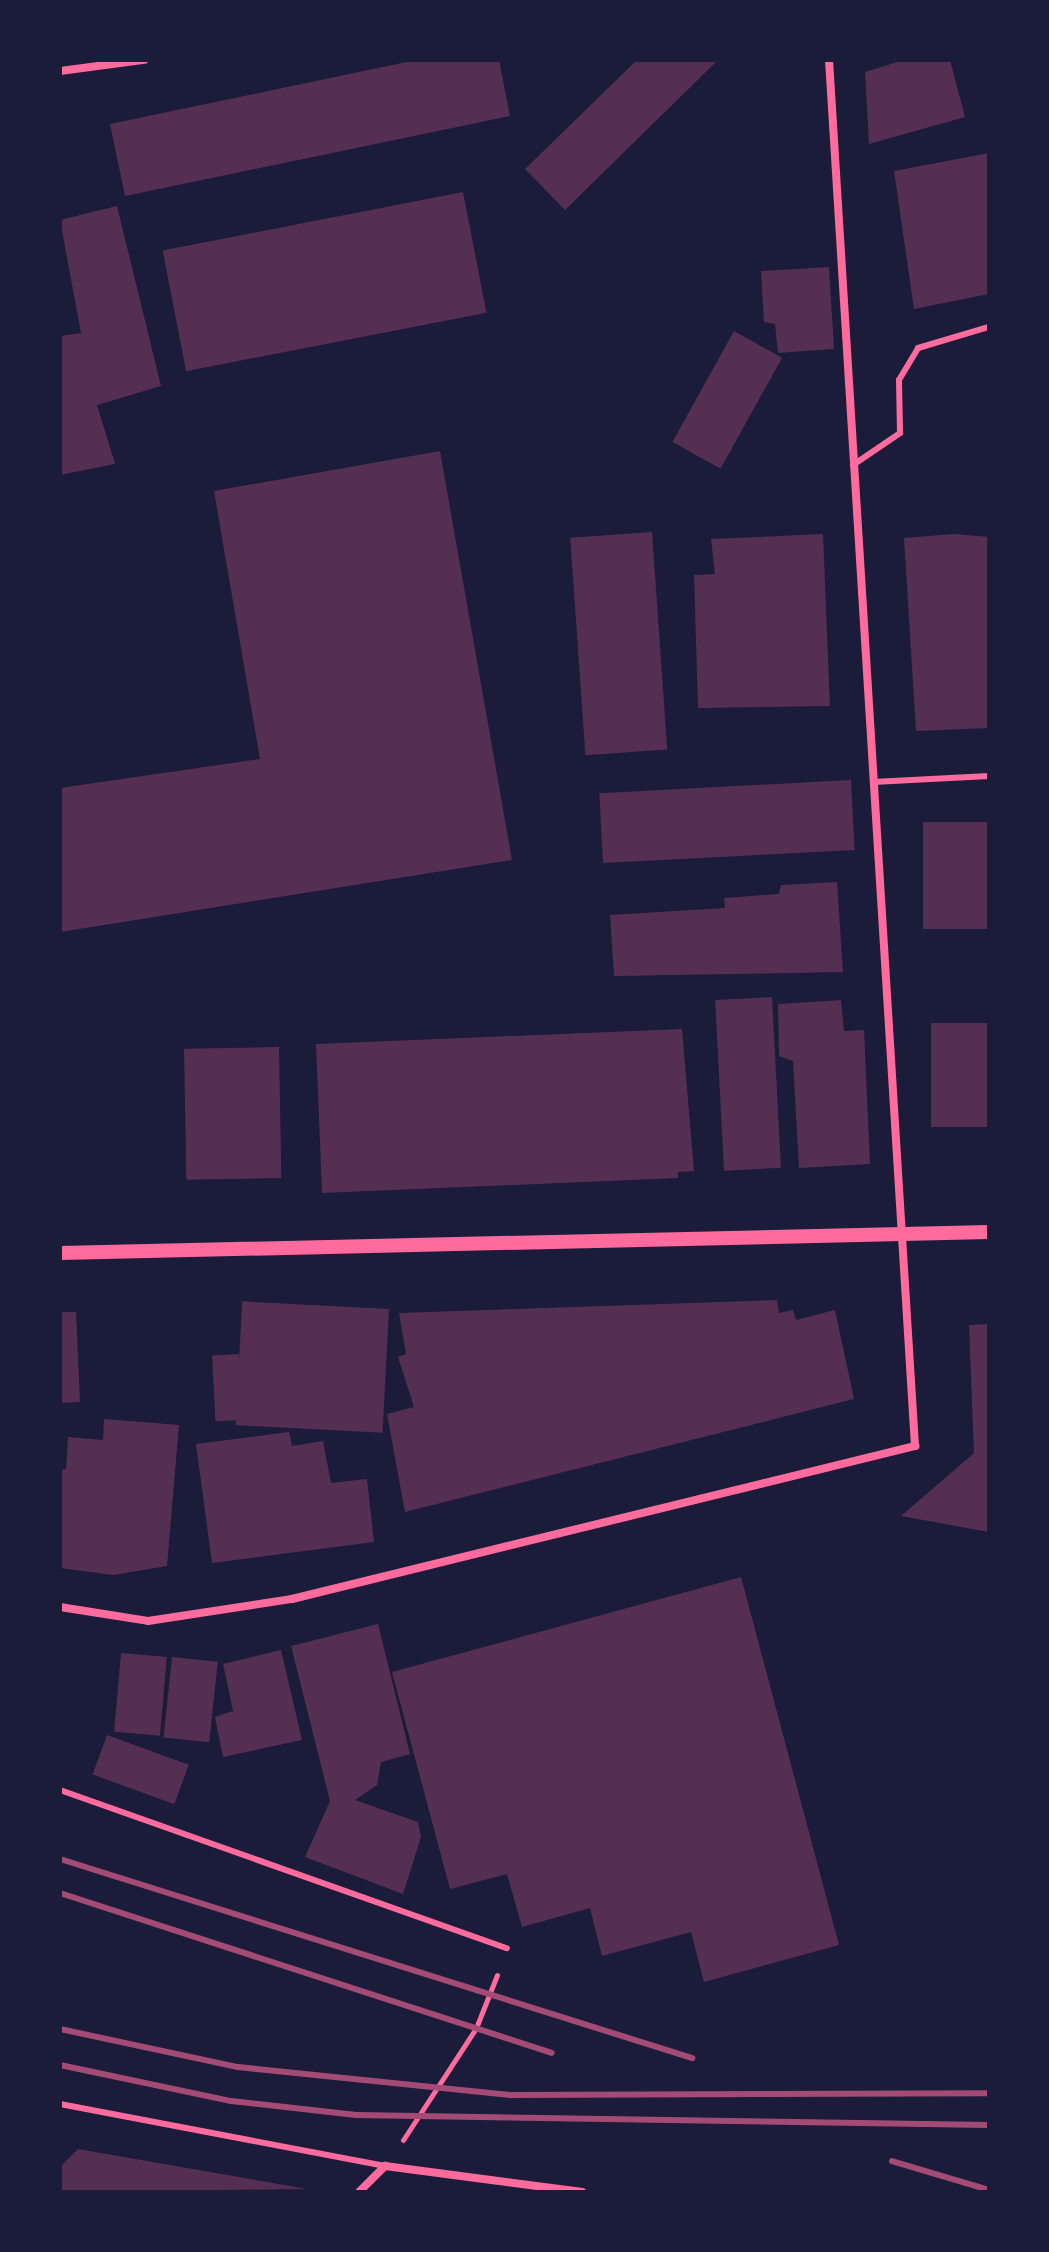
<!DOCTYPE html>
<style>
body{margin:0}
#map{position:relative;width:1049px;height:2252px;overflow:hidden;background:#1b1b3a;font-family:Mulish,sans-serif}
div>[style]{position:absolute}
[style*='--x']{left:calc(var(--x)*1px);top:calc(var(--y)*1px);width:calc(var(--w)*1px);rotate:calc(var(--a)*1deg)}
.building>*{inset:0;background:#542f53;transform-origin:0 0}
.path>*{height:5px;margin:-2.5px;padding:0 2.5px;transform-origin:2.5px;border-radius:2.5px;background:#ff6b9d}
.service>*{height:6px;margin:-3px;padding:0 3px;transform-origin:3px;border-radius:3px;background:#ff6b9d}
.minor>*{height:8px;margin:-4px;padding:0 4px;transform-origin:4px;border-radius:4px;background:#ff6b9d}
.tertiary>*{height:14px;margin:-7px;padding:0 7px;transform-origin:7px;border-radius:7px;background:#ff6b9d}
.rail>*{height:6px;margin:-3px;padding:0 3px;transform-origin:3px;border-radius:3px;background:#a44b75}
span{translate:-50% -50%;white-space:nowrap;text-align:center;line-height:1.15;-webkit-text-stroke:6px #1b1b3a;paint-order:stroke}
.frame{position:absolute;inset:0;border:62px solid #1b1b3a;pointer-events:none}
</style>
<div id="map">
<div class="building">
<div style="clip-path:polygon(416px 60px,499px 60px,510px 116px,125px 196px,110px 124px)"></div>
<div style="clip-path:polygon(637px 60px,718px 60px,565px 210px,525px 169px)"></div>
<div style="clip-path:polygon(904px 60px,950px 60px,965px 117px,869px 144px,865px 72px)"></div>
<div style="clip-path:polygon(989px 153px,989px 294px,914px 309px,894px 171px)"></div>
<div style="left:463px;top:192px;width:123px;height:306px;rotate:79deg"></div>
<div style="clip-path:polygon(117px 206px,161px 386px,97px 405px,115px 464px,60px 475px,60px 336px,81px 333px,60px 220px)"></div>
<div style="clip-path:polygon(829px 267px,834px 349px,778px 353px,775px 324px,764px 322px,761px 271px)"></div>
<div style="left:734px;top:331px;width:55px;height:127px;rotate:29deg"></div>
<div style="clip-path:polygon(440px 451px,512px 860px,60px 932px,60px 788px,260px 759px,214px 491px)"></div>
<div style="left:652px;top:532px;width:218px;height:82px;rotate:86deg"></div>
<div style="clip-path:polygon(823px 534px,830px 706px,698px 708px,694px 575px,715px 574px,711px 539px)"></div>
<div style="clip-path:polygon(954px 534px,989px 537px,989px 728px,916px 731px,904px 538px)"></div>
<div style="left:851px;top:780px;width:70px;height:252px;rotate:87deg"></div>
<div style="left:989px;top:822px;width:107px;height:66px;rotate:90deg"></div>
<div style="clip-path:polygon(837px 882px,843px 972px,614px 976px,610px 915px,725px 908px,724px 898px,779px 894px,781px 885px)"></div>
<div style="left:772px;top:997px;width:171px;height:57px;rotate:87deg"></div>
<div style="clip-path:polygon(841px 1000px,844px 1031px,864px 1030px,870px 1164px,799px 1168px,793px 1061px,779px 1056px,778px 1004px)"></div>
<div style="left:989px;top:1023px;width:104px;height:58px;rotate:90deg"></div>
<div style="clip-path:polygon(682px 1029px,694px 1171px,678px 1172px,678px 1178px,322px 1193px,316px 1044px)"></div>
<div style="left:279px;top:1047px;width:131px;height:95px;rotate:89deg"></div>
<div style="clip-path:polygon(777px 1300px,779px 1313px,793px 1310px,796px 1320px,835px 1310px,854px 1399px,405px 1512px,387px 1414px,414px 1407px,398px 1357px,406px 1354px,399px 1313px)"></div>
<div style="left:389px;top:1309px;width:124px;height:147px;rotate:93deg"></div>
<div style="clip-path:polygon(60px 1312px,76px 1312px,80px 1402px,60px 1403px)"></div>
<div style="clip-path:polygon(989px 1324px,989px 1532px,901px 1516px,974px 1453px,969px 1325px)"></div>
<div style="left:239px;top:1354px;width:66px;height:27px;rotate:87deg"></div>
<div style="clip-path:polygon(104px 1419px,179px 1425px,167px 1566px,113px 1575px,60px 1568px,60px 1470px,66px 1469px,68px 1437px,103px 1440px)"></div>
<div style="clip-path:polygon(289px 1432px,292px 1446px,323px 1441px,331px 1483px,367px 1479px,374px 1542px,212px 1563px,196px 1444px)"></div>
<div style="clip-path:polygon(741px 1577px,839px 1945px,704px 1982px,691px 1932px,602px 1956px,590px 1908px,522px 1927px,507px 1874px,450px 1889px,392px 1672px)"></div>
<div style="clip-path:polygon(378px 1624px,410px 1754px,381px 1762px,377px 1785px,355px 1800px,418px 1822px,421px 1837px,403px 1894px,305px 1857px,330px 1801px,291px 1646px)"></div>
<div style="clip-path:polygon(281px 1650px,302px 1740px,223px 1757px,215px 1717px,233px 1711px,223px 1664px)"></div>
<div style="left:121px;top:1653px;width:46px;height:79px;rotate:5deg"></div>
<div style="left:172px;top:1657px;width:46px;height:81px;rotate:6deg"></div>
<div style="left:107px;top:1735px;width:87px;height:42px;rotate:20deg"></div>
<div style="clip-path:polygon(78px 2149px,307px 2189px,60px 2192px,60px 2167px)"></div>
</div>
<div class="path">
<div style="--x:403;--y:2140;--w:134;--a:-56.9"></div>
<div style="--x:476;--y:2028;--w:57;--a:-68.4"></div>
</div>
<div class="service">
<div style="--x:853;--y:465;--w:57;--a:-34.2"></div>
<div style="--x:900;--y:433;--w:53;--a:-91.1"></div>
<div style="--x:899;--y:380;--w:37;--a:-59"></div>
<div style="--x:918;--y:348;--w:74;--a:-16.5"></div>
<div style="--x:873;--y:782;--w:116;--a:-3"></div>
<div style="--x:60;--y:1790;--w:474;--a:19.5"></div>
<div style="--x:60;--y:2104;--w:331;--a:10.8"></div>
</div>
<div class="minor">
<div style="--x:60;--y:71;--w:85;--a:-7.5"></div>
<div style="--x:60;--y:1607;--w:89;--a:9"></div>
<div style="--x:148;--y:1621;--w:146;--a:-8.7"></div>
<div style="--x:292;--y:1599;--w:642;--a:-13.8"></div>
<div style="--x:915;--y:1446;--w:1389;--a:-93.55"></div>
<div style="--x:359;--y:2192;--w:37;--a:-45"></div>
<div style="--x:385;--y:2166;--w:199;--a:7.5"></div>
</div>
<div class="tertiary">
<div style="--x:60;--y:1253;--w:929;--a:-1.29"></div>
</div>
<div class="rail">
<div style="--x:60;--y:1859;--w:663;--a:17.48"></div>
<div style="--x:60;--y:1893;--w:517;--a:18.01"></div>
<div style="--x:60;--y:2029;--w:182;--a:12.1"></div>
<div style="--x:238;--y:2067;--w:274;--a:5.9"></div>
<div style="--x:511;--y:2095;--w:478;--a:-0.2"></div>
<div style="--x:60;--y:2065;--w:175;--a:11.9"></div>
<div style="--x:231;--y:2101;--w:126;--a:6.4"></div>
<div style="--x:356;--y:2115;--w:633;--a:0.91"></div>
<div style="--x:892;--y:2161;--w:101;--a:16.6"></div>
</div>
<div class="frame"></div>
</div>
